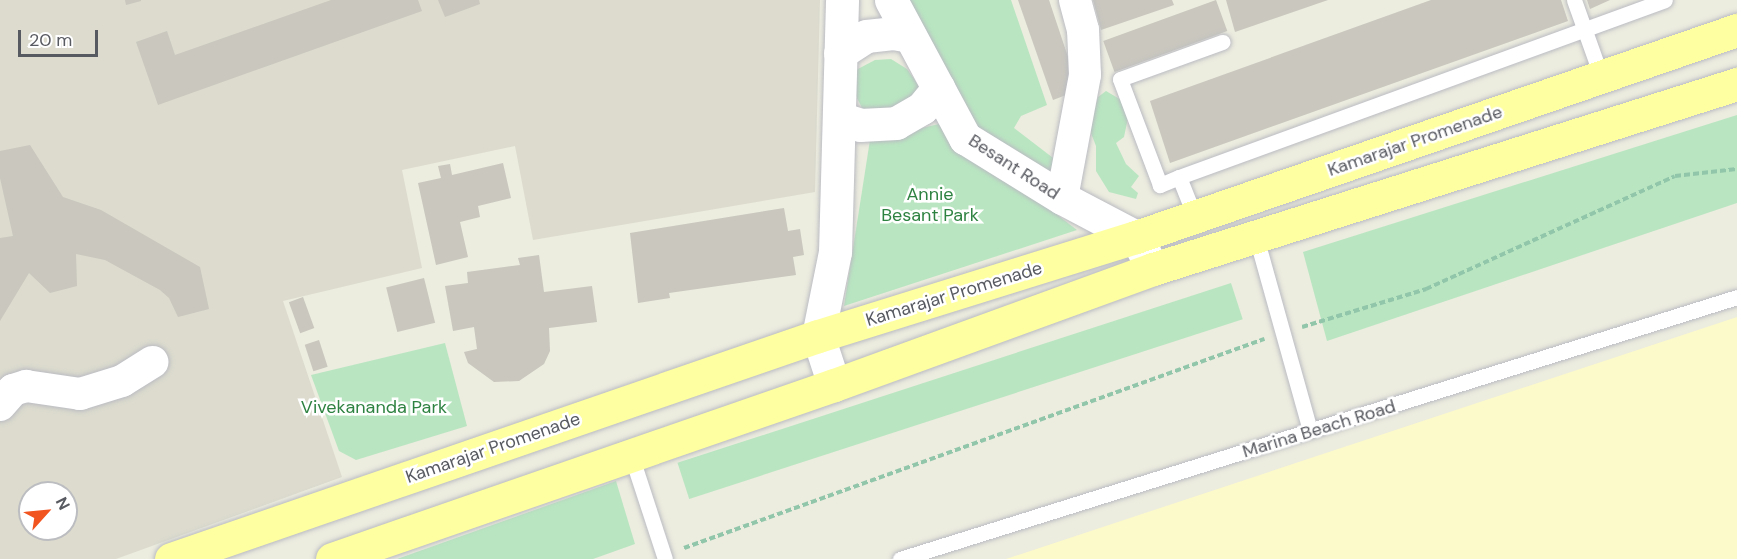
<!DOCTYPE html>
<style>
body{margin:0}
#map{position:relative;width:1737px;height:559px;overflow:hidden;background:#ececdf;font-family:"DM Sans",sans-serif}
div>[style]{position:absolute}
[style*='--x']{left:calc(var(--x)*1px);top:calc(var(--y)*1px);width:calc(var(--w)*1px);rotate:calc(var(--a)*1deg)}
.education>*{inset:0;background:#dcdbce}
.green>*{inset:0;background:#b9e6c1;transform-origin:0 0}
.sand>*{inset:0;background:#fcf9ca}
.building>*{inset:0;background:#c9c7be;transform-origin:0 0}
.path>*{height:4px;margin-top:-2px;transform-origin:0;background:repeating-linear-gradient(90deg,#92c6aa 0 6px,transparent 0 9px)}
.roads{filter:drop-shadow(0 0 2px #babbc2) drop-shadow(0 0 2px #babbc2)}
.lane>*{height:15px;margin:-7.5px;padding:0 7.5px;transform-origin:7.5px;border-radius:7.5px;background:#fff}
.street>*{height:32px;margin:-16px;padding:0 16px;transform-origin:16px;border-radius:16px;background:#fff}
.secondary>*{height:33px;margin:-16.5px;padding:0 16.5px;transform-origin:16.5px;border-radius:16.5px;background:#fff}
.primary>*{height:33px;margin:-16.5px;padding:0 16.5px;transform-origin:16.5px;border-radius:16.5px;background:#feffa1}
span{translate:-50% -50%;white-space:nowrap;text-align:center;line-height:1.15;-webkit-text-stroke:5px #fff;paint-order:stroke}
.street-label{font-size:18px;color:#585a61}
.park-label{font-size:18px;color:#2e8241}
.north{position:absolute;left:18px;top:481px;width:60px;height:60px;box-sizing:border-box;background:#fff;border:2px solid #bcbdc0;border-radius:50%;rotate:63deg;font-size:16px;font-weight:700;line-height:24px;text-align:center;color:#585a61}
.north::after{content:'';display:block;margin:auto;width:21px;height:27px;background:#f2541f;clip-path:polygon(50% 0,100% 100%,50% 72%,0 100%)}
.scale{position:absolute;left:18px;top:30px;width:80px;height:27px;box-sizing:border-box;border:3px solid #585a61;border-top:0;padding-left:8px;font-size:18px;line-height:21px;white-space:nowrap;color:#585a61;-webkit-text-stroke:4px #fff;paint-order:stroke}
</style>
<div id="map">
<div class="education">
<div style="clip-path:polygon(evenodd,0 0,820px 0,815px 192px,533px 240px,515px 146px,402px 170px,422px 268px,283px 301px,342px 477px,116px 559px,0 559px,0 0,30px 493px,66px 493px,66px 529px,30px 529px,30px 493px)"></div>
</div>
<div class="green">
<div style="clip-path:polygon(889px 0,1011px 0,1047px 105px,1021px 116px,1014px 128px,1061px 164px,1053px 177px,967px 135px)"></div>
<div style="clip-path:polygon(891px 59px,907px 69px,919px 86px,914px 116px,867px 118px,854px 92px,856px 70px,875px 60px)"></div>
<div style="clip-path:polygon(1106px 91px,1123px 101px,1128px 118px,1124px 137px,1116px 143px,1126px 164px,1139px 176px,1131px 187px,1138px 193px,1136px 199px,1109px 192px,1096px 171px,1096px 146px,1089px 128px,1098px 97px)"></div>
<div style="clip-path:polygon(1737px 115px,1737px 203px,1327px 341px,1303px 252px)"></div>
<div style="clip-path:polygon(939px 124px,1077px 230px,844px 306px,870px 140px)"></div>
<div style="left:1231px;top:283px;width:38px;height:582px;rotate:72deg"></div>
<div style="clip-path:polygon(445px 343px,467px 426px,356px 460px,339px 451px,311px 375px)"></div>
<div style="clip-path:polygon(616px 481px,635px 544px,593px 559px,397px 559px)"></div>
</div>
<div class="sand">
<div style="clip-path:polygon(1737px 317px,1737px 559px,1006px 559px)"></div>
</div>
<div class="building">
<div style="clip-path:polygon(125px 0,141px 0,141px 1px,126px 5px)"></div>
<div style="clip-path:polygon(331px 0,418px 0,422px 11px,158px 105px,136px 42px,167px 31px,175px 55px)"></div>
<div style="clip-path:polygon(438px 0,479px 0,480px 4px,445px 17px)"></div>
<div style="clip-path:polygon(1018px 0,1049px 0,1079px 90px,1053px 100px)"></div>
<div style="clip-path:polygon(1093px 0,1172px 0,1174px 5px,1101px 30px)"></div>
<div style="left:1216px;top:0;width:33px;height:120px;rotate:70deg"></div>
<div style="clip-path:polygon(1226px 0,1328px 0,1235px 32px)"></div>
<div style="clip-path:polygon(1431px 0,1561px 0,1568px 21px,1170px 163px,1150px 101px)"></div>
<div style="clip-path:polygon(1587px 0,1610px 0,1590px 9px)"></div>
<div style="clip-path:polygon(30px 145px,63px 197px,101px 210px,200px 267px,209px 309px,178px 317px,169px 298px,160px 290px,105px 260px,76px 254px,77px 286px,50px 293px,29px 273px,0 321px,0 238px,13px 236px,0 178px,0 151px)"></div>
<div style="clip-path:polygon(503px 163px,511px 198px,478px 206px,480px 217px,460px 222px,468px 257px,436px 265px,418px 183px,441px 178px,438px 166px,450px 164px,452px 175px)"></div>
<div style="clip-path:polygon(784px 208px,788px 231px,800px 229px,804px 255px,793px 257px,796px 275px,669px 293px,670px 298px,638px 303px,630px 233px)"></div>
<div style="clip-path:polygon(539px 255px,544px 292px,592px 286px,597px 322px,549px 328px,550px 351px,544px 364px,519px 381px,494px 382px,468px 363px,464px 352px,477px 349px,474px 327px,453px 331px,445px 286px,468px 283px,467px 272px,520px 265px,518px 258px)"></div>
<div style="left:424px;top:278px;width:46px;height:39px;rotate:76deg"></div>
<div style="left:303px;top:297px;width:33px;height:15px;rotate:70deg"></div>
<div style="left:319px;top:340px;width:28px;height:15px;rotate:72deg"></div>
</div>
<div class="path">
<div style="--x:1302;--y:327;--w:130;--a:-17"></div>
<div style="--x:1426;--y:289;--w:273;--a:-24.4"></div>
<div style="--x:1675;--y:176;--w:62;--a:-6.4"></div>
<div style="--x:684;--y:548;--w:617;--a:-19.82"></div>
</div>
<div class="roads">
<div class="lane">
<div style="--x:1574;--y:0;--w:81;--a:70.4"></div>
<div style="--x:1179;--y:177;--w:517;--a:-20.01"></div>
<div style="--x:1195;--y:217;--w:43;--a:-111.8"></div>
<div style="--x:1179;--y:177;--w:21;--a:157"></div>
<div style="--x:1160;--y:185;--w:113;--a:-110.7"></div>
<div style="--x:1120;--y:79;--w:109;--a:-19.9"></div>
<div style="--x:1256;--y:237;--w:201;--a:74.4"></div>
<div style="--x:631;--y:455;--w:109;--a:71.9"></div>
<div style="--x:900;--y:559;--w:877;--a:-17.38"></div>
</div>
<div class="street">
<div style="--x:1062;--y:198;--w:125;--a:-79.4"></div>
<div style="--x:1085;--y:75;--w:45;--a:-92.5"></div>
<div style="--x:1083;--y:30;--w:31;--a:-105"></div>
<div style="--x:0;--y:405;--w:20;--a:-49"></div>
<div style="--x:13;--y:390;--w:14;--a:-17"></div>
<div style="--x:26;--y:386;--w:55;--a:8.4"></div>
<div style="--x:80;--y:394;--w:44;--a:-17.2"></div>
<div style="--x:122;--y:381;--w:36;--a:-32"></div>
</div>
<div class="secondary">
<div style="--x:891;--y:0;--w:157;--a:61.8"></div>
<div style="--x:965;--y:138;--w:114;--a:31.7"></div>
<div style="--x:1062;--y:198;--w:84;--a:27.8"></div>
<div style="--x:1136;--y:237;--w:36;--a:62"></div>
<div style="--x:840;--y:53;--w:31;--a:-33"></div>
<div style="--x:866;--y:36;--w:27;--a:-6"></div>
<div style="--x:893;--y:33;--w:17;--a:10"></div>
<div style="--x:839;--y:118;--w:22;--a:18"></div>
<div style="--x:860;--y:125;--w:36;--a:-3"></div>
<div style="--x:896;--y:123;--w:30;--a:-30"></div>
<div style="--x:922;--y:108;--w:26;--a:-51"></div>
<div style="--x:834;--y:385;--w:52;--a:-108.1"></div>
<div style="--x:818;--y:336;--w:86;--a:-78.6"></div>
<div style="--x:835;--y:252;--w:252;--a:-88.4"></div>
</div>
<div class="primary">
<div style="--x:171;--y:559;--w:684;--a:-19.02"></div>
<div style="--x:818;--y:336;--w:333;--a:-17.3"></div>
<div style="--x:1136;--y:237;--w:636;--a:-19.01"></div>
<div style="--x:332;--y:559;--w:531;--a:-19.12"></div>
<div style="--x:834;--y:385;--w:339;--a:-20"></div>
<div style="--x:1153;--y:269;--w:613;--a:-17.58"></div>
</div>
</div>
<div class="street-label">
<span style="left:1415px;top:141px;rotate:-19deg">Kamarajar Promenade</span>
<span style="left:1014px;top:167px;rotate:33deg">Besant Road</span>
<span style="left:954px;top:294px;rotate:-17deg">Kamarajar Promenade</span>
<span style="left:1319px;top:429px;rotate:-17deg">Marina Beach Road</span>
<span style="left:493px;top:448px;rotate:-19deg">Kamarajar Promenade</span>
</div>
<div class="park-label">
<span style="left:930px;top:205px">Annie<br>Besant Park</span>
<span style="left:374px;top:407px">Vivekananda Park</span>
</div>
<div class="north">N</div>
<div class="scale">20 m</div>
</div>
